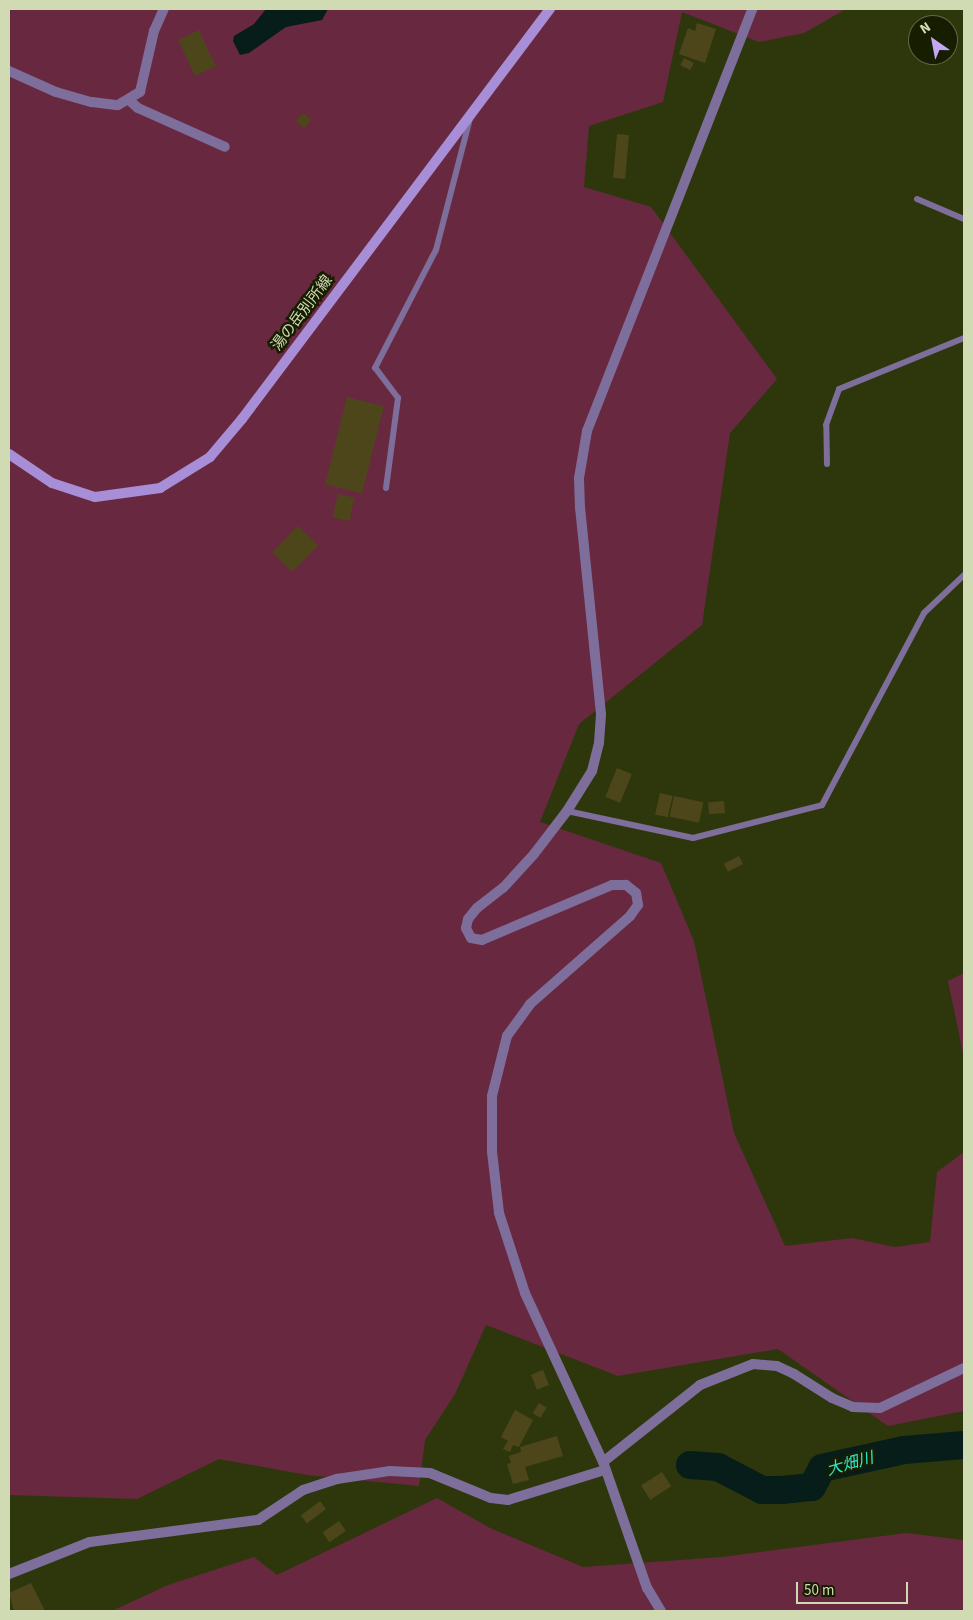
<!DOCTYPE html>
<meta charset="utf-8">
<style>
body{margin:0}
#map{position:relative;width:973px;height:1620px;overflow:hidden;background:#2e370c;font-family:"Source Sans 3","Noto Sans JP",sans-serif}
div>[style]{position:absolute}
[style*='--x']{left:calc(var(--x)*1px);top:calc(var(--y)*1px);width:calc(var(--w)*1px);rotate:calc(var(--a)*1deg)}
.green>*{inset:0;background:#682840}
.water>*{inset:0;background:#061d19}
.river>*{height:28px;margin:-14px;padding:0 14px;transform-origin:14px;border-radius:14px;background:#061d19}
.building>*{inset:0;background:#4e461b;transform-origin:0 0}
.lane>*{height:6px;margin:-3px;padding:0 3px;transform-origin:3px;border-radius:3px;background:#7d6e9b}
.street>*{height:10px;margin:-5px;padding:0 5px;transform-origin:5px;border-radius:5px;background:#7d6e9b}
.secondary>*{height:10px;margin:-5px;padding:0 5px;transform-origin:5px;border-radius:5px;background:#a78ed6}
span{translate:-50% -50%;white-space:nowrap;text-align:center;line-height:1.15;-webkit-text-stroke:5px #171d00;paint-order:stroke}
.street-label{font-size:15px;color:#d0dbb4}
.water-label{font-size:16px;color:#28ecd0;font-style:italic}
.frame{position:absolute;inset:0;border:10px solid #d0dbb4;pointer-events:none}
.north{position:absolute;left:908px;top:15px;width:50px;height:50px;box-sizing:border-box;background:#171d00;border:1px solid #616948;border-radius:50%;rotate:327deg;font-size:14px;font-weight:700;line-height:20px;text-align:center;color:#d0dbb4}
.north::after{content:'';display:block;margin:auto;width:18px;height:22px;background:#c2a8f3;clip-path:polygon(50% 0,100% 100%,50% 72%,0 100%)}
.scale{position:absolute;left:796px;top:1582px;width:112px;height:22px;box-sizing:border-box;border:2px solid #d0dbb4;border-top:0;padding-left:6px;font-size:15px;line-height:18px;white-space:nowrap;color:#d0dbb4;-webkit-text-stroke:4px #171d00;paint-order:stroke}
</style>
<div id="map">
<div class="green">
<div style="clip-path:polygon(9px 9px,846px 9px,804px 33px,759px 42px,682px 12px,663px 102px,589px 126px,584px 187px,651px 207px,777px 379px,730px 433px,702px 625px,579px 724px,540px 822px,661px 863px,694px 941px,734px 1133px,785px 1246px,852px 1238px,895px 1247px,930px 1242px,937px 1172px,964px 1152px,964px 1411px,888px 1426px,778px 1349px,618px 1376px,486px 1325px,455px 1394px,425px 1440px,419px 1486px,307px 1475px,219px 1459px,137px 1499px,9px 1495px)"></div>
<div style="clip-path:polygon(964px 973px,964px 1058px,948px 981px)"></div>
<div style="clip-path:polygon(437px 1498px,490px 1528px,583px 1567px,722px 1557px,906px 1533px,964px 1540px,964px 1611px,112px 1611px,168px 1585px,254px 1557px,277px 1575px)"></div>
</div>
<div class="water">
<div style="clip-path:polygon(266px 9px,328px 9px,322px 20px,286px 27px,249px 53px,240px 55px,233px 41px,234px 36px,254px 24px)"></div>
</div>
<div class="river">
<div style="--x:690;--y:1465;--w:28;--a:4"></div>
<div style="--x:718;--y:1467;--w:50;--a:27.6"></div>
<div style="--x:762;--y:1490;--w:20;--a:0"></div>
<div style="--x:782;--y:1490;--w:30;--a:-6"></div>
<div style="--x:812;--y:1487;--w:21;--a:-62"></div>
<div style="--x:822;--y:1468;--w:84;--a:-12.4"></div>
<div style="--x:904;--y:1450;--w:60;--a:-4.8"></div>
</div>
<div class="building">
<div style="clip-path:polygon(697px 23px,716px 29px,705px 63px,679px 54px,688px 28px,695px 31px)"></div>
<div style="left:199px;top:30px;width:40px;height:23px;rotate:65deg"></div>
<div style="left:684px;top:58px;width:11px;height:8px;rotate:27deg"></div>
<div style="left:303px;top:113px;width:11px;height:11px;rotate:41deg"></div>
<div style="left:617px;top:134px;width:12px;height:44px;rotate:5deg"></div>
<div style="left:347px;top:397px;width:38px;height:90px;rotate:14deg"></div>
<div style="left:338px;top:494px;width:17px;height:24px;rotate:13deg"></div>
<div style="left:298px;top:526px;width:28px;height:37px;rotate:44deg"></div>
<div style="left:617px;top:768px;width:16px;height:31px;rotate:22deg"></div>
<div style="left:660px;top:793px;width:13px;height:22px;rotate:13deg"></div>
<div style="left:674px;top:796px;width:30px;height:21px;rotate:12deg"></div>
<div style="left:724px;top:801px;width:12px;height:16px;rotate:85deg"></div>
<div style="left:739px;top:856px;width:9px;height:17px;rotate:63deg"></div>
<div style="left:543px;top:1370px;width:16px;height:13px;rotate:68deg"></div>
<div style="left:539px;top:1403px;width:9px;height:12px;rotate:32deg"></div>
<div style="clip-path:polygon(515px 1410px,533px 1420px,519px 1447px,513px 1445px,510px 1452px,503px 1449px,508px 1441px,501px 1437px)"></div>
<div style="clip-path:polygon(557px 1436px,563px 1456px,525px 1467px,529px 1480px,513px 1484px,507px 1464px,511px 1463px,509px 1456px,521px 1452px,520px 1447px)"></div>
<div style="left:662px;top:1472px;width:17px;height:25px;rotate:57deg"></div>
<div style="left:320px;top:1501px;width:10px;height:24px;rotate:53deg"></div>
<div style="left:339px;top:1521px;width:12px;height:20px;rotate:55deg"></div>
<div style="clip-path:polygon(31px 1583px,45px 1611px,14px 1611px,9px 1593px)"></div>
</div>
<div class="lane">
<div style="--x:917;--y:199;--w:51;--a:23.1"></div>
<div style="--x:827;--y:464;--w:39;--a:-91"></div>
<div style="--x:826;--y:425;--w:38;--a:-70"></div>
<div style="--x:839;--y:389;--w:135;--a:-22.2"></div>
<div style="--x:386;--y:488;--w:91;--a:-82.4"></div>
<div style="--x:398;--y:398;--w:38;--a:-127"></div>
<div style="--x:375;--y:368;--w:133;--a:-62.7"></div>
<div style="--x:436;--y:250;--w:135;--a:-75.5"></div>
<div style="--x:567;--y:811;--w:129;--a:12.1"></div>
<div style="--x:693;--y:838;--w:133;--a:-14.3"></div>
<div style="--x:822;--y:805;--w:217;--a:-62"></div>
<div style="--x:924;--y:613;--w:55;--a:-43.5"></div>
</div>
<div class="street">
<div style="--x:9;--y:71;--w:51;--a:24.1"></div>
<div style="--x:56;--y:92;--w:37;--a:16"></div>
<div style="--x:92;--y:102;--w:26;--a:7"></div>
<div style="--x:118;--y:105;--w:26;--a:-31"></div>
<div style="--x:140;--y:92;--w:63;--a:-77.1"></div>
<div style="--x:154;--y:31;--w:24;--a:-66"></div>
<div style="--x:129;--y:100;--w:12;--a:42"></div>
<div style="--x:138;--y:108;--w:95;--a:24.1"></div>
<div style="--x:603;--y:1462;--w:124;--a:-38.4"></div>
<div style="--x:700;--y:1385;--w:57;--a:-21.6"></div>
<div style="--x:753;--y:1364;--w:24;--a:5"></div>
<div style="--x:777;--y:1366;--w:19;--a:25"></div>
<div style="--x:794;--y:1374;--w:45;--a:32.3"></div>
<div style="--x:832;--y:1398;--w:23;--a:23"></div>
<div style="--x:853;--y:1407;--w:27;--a:2"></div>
<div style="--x:880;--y:1408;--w:93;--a:-25.5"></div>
<div style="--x:9;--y:1574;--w:87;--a:-21.6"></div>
<div style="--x:90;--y:1542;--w:169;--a:-7.5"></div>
<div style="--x:258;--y:1520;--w:54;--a:-33.7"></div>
<div style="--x:303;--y:1490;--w:36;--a:-18"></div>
<div style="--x:337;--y:1479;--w:54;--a:-8.6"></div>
<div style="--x:390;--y:1471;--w:40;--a:2.9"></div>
<div style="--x:430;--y:1473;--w:66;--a:22.3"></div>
<div style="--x:491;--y:1498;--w:17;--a:7"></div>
<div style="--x:508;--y:1500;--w:102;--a:-17.2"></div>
<div style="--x:661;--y:1611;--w:27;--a:-121"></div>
<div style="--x:647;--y:1588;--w:133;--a:-109.2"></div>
<div style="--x:603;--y:1462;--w:186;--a:-114.8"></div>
<div style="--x:525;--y:1293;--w:84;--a:-108"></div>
<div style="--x:499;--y:1213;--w:61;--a:-96.5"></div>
<div style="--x:492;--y:1152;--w:56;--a:-90"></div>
<div style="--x:492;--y:1096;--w:62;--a:-76"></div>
<div style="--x:507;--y:1036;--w:39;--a:-54"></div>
<div style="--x:530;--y:1004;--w:133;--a:-41.3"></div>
<div style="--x:630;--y:916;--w:14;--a:-54"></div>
<div style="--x:638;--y:905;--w:12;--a:-99"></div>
<div style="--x:636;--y:893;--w:13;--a:-141"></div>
<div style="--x:626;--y:885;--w:14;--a:180"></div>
<div style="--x:612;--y:885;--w:141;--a:157.1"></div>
<div style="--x:482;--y:940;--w:11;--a:-170"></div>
<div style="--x:471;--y:938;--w:11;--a:-117"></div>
<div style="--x:466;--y:928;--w:9;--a:-77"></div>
<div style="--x:468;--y:919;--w:14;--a:-51"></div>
<div style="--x:477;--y:908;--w:33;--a:-38"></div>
<div style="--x:503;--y:888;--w:46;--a:-47.6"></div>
<div style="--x:534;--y:854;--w:54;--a:-52.5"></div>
<div style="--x:567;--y:811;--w:47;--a:-58"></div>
<div style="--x:592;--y:771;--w:29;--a:-76"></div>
<div style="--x:599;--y:743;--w:29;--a:-86"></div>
<div style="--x:601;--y:714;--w:207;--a:-95.8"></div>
<div style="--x:580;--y:508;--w:30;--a:-92"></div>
<div style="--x:579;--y:478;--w:48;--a:-80.3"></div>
<div style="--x:587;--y:431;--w:453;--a:-68.6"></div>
</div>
<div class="secondary">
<div style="--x:9;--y:454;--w:52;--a:34"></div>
<div style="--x:52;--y:483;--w:45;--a:18"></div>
<div style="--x:95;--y:497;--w:66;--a:-7.9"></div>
<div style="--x:160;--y:488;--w:59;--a:-31.8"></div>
<div style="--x:210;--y:457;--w:50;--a:-49.9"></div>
<div style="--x:242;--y:419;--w:513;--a:-53.09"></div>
</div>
<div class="street-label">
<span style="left:302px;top:313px;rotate:-53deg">湯の岳別所線</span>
</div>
<div class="water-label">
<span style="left:850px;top:1464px;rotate:-16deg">大畑川</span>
</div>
<div class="frame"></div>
<div class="north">N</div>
<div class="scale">50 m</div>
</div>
